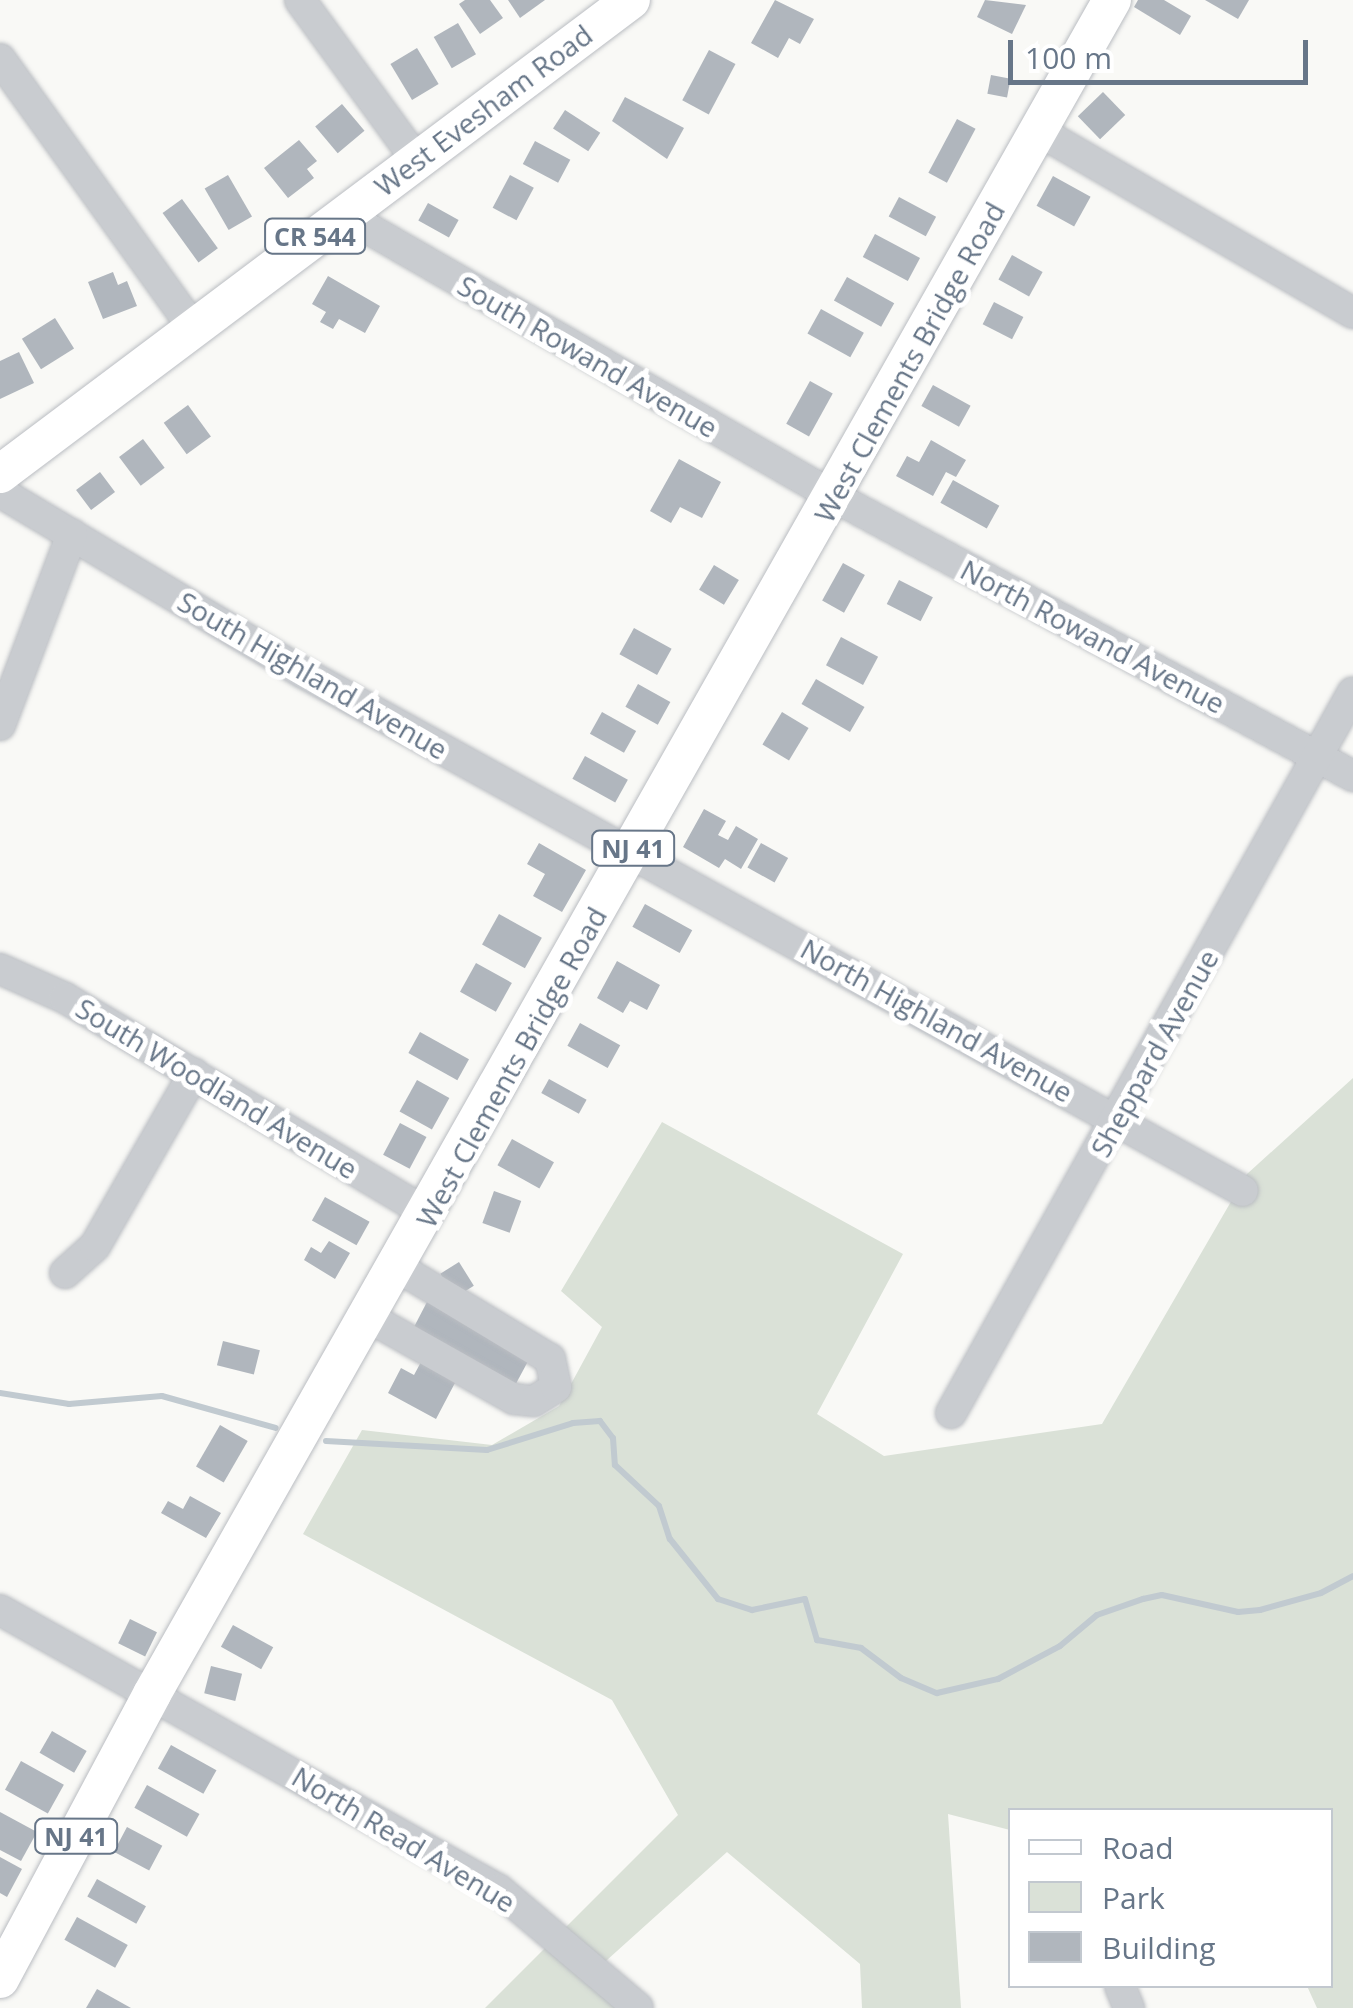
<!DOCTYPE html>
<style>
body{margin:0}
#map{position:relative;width:1353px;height:2008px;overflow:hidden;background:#f9f9f6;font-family:"Open Sans",sans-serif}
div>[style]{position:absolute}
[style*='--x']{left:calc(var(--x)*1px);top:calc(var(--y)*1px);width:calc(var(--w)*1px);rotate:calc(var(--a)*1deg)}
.green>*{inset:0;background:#dae1d7}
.stream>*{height:6px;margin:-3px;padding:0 3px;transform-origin:3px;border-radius:3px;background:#c1cad0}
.building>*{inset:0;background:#b0b6bd;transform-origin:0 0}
.roads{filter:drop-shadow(0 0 2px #babdc2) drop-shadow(0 0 2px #babdc2)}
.minor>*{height:30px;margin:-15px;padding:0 15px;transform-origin:15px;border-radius:15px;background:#c9ccd0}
.major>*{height:38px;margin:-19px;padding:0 19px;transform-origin:19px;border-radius:19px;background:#fff}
span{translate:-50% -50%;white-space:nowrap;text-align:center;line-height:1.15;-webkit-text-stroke:10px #fff;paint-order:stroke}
.shield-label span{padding:2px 8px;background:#fff;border:2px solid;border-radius:8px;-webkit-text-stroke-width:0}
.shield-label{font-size:25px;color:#677688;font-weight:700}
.street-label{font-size:28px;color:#677688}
.legend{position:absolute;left:1008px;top:1808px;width:325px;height:180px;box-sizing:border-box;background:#fff;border:2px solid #c2c8cf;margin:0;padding:12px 18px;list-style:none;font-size:30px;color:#677688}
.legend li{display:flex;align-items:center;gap:20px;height:50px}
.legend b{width:50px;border:2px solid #c2c8cf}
.scale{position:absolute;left:1008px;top:40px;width:300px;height:45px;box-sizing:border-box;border:5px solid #677688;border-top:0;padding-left:12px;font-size:30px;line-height:35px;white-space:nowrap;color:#677688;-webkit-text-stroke:8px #fff;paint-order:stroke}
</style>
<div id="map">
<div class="green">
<div style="clip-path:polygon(1353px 1078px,1353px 2008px,1317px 2008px,1307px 1986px,1330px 1986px,1330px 1810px,1011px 1810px,1010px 1830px,948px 1814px,961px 2008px,862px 2008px,860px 1964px,727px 1852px,597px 1969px,619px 2008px,485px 2008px,678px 1815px,612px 1700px,303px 1534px,362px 1430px,492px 1445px,559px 1406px,602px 1327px,561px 1291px,662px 1122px,903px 1254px,817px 1414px,884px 1456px,1102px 1424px,1247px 1174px)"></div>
</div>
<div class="stream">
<div style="--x:0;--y:1393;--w:70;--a:9.1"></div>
<div style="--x:69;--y:1404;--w:93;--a:-4.9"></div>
<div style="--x:162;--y:1396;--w:118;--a:15.7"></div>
<div style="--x:326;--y:1441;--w:161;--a:3.2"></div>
<div style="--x:487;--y:1450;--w:90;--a:-17.4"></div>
<div style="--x:573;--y:1423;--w:27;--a:-4"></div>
<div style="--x:600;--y:1421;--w:21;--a:53"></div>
<div style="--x:613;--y:1438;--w:27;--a:86"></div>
<div style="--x:615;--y:1465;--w:60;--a:43"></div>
<div style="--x:659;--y:1506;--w:35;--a:72"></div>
<div style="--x:670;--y:1539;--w:77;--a:51.3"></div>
<div style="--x:718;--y:1599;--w:36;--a:18"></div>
<div style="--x:752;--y:1610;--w:54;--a:-11.7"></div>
<div style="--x:805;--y:1599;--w:43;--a:73.7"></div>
<div style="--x:817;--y:1640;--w:45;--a:10.3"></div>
<div style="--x:861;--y:1648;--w:50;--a:36.9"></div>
<div style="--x:901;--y:1678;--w:39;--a:23"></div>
<div style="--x:937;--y:1693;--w:63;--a:-12.9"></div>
<div style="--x:998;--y:1679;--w:70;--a:-28"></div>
<div style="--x:1060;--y:1646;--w:48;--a:-40"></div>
<div style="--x:1097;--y:1615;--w:49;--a:-19.2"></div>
<div style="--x:1143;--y:1599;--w:19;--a:-12"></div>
<div style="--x:1162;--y:1595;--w:78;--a:12.6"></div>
<div style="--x:1238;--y:1612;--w:22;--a:-5"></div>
<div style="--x:1260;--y:1610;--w:63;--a:-15.6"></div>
<div style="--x:1321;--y:1593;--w:36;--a:-28"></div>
</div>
<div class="building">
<div style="clip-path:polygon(465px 0,490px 0,503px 18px,480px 34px,459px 4px)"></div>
<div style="clip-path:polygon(508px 0,545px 0,520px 18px)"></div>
<div style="clip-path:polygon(775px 0,814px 19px,800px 44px,789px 38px,778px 58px,751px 43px)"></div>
<div style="clip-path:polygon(985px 0,1026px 5px,1012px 34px,977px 17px)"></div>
<div style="clip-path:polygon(1138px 0,1164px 0,1191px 16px,1180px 35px,1134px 7px)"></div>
<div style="clip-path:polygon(1205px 0,1249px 0,1238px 19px)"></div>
<div style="left:458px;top:23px;width:36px;height:28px;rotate:60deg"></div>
<div style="left:417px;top:48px;width:42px;height:31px;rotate:59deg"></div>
<div style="left:709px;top:50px;width:30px;height:57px;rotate:28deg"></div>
<div style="left:991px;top:75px;width:20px;height:19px;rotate:11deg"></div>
<div style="left:1103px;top:92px;width:32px;height:35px;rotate:46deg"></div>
<div style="clip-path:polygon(625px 97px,684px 128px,667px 159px,612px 121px)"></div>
<div style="left:342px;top:104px;width:35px;height:35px;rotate:50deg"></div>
<div style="left:565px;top:110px;width:42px;height:22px;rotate:33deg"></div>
<div style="left:957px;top:119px;width:21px;height:61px;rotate:28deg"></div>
<div style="clip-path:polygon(299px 140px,317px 161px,307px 169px,314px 178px,288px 198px,264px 168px)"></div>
<div style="left:535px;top:141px;width:40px;height:26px;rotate:28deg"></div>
<div style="left:228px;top:175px;width:48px;height:27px;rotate:60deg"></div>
<div style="left:510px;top:175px;width:27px;height:37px;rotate:28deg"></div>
<div style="left:1053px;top:176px;width:43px;height:34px;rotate:29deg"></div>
<div style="left:899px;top:197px;width:42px;height:22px;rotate:28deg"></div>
<div style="left:182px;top:199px;width:61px;height:24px;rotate:54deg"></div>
<div style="left:428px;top:203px;width:35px;height:20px;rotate:29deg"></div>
<div style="left:875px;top:234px;width:51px;height:26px;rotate:28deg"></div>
<div style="left:1012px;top:255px;width:35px;height:28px;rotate:29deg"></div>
<div style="clip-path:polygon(113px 272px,118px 285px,127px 281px,137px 306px,103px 319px,88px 282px)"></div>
<div style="clip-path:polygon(328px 276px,380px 306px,365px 333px,339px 319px,333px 329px,320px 322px,326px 312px,312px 304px)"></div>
<div style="left:847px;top:277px;width:54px;height:27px;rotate:29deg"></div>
<div style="left:994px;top:302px;width:33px;height:25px;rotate:27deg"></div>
<div style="left:821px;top:309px;width:49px;height:28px;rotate:29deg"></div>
<div style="left:55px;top:318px;width:36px;height:39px;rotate:58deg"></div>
<div style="clip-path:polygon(19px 352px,34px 383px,0 399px,0 361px)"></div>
<div style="left:810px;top:381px;width:26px;height:49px;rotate:29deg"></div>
<div style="left:933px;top:385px;width:43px;height:24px;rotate:29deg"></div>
<div style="left:188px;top:405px;width:39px;height:30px;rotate:54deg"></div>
<div style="left:143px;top:439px;width:36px;height:30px;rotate:53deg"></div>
<div style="clip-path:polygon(931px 440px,966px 460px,956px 477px,946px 472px,933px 496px,896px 476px,907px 456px,919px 462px)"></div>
<div style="clip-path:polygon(679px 459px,721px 482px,702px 518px,680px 507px,671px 523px,650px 511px)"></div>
<div style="left:100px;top:472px;width:25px;height:30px;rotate:53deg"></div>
<div style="left:953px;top:480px;width:53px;height:26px;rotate:29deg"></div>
<div style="left:843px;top:563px;width:25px;height:43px;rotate:29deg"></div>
<div style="left:714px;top:565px;width:29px;height:29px;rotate:31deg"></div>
<div style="left:899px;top:580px;width:38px;height:27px;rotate:27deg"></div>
<div style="left:634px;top:628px;width:43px;height:30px;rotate:29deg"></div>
<div style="left:841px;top:637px;width:42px;height:32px;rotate:28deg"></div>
<div style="left:816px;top:679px;width:56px;height:29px;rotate:30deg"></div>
<div style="left:638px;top:684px;width:37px;height:26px;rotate:29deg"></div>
<div style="left:602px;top:712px;width:39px;height:25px;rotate:29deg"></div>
<div style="left:782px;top:712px;width:31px;height:38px;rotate:31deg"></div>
<div style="left:585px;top:756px;width:49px;height:26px;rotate:29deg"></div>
<div style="clip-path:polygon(704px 809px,726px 821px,718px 835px,728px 840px,736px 826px,758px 839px,741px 869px,725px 859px,719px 868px,683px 847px)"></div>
<div style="clip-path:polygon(539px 843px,586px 870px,562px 912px,533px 896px,545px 874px,527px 864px)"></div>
<div style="left:761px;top:843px;width:31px;height:28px;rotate:29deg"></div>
<div style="left:645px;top:904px;width:54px;height:26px;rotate:29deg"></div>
<div style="left:499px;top:914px;width:49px;height:35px;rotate:29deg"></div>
<div style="clip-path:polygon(617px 961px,660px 985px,647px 1010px,630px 1001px,623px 1013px,597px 998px)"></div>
<div style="left:476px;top:963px;width:41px;height:33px;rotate:29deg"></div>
<div style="left:580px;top:1023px;width:46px;height:26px;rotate:29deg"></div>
<div style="left:420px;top:1032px;width:56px;height:24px;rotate:29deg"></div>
<div style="left:549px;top:1079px;width:43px;height:16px;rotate:29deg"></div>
<div style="left:417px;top:1080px;width:37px;height:36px;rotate:29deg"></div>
<div style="left:400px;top:1123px;width:30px;height:36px;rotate:28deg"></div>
<div style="left:512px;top:1139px;width:48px;height:30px;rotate:29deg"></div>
<div style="left:494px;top:1191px;width:29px;height:34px;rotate:20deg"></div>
<div style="left:325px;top:1197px;width:51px;height:27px;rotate:29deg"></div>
<div style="clip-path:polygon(329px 1241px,350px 1253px,335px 1279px,304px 1260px,311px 1247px,321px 1253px)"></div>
<div style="left:459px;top:1262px;width:28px;height:22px;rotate:58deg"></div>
<div style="clip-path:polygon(429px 1298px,533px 1352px,512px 1391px,414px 1327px)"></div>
<div style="left:223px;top:1341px;width:38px;height:25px;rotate:14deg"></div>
<div style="clip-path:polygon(421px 1362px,456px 1381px,436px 1419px,388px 1393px,401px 1368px,414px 1375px)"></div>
<div style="left:220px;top:1425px;width:32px;height:48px;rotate:30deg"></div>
<div style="clip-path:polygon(190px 1496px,221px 1513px,206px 1538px,161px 1513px,168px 1501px,183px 1509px)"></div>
<div style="left:130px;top:1619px;width:30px;height:27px;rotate:26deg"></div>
<div style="left:233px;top:1625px;width:46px;height:25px;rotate:29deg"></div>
<div style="left:211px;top:1666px;width:32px;height:28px;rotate:14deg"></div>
<div style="left:52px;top:1731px;width:40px;height:25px;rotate:30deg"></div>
<div style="left:171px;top:1745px;width:52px;height:27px;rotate:29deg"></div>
<div style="left:21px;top:1761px;width:49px;height:33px;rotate:29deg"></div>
<div style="left:147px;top:1785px;width:60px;height:26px;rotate:29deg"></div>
<div style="clip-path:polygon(0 1812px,37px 1832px,21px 1861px,0 1850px)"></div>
<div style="left:127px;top:1827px;width:40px;height:28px;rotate:28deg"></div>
<div style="clip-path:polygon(0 1857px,22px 1869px,7px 1897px,0 1893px)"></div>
<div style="left:97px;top:1879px;width:56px;height:20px;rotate:29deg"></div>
<div style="left:77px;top:1917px;width:58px;height:26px;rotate:29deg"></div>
<div style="clip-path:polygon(97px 1989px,131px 2008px,86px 2008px)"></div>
</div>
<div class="roads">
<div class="minor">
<div style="--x:300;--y:0;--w:197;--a:53.9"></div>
<div style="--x:0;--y:59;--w:331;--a:54.3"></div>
<div style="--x:1039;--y:131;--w:363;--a:30.1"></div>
<div style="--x:343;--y:214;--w:565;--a:29.92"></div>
<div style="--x:833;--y:496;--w:591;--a:28.3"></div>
<div style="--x:0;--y:492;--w:354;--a:30.8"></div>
<div style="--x:304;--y:673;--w:1072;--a:28.88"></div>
<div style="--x:0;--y:725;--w:204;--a:-69.3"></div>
<div style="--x:0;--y:969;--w:71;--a:24"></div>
<div style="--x:65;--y:998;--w:423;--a:30.7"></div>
<div style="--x:65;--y:1273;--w:40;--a:-42"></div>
<div style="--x:95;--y:1246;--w:199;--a:-60.2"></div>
<div style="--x:370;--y:1318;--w:165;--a:29.4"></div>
<div style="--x:514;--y:1399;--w:20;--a:6"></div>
<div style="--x:534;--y:1401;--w:26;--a:-32"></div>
<div style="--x:556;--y:1387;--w:29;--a:-102"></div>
<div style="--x:550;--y:1359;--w:176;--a:-148.9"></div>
<div style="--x:951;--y:1413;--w:825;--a:-60.86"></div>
<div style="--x:0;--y:1610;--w:572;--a:29.3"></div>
<div style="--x:499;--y:1890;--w:182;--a:40.3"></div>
<div style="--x:1120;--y:1986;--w:24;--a:68"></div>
</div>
<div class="major">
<div style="--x:0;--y:474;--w:789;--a:-36.91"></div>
<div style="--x:0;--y:1979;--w:323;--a:-61.9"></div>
<div style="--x:152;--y:1694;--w:1947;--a:-60.46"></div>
</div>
</div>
<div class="shield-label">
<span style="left:315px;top:236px">CR 544</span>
<span style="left:633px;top:848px">NJ 41</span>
<span style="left:76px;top:1836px">NJ 41</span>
</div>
<div class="street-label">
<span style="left:483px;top:110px;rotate:-37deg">West Evesham Road</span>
<span style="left:588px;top:356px;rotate:30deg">South Rowand Avenue</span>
<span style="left:909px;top:362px;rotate:-61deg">West Clements Bridge Road</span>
<span style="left:1093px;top:636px;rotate:28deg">North Rowand Avenue</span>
<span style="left:313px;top:675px;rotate:30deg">South Highland Avenue</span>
<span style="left:937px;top:1020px;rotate:29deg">North Highland Avenue</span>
<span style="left:1154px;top:1053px;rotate:-61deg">Sheppard Avenue</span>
<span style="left:511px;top:1067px;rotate:-61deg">West Clements Bridge Road</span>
<span style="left:217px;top:1088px;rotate:31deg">South Woodland Avenue</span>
<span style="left:404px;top:1839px;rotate:31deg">North Read Avenue</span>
</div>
<ul class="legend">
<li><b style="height:12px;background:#fff"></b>Road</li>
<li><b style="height:28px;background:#dae1d7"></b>Park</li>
<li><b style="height:28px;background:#b0b6bd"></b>Building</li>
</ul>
<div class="scale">100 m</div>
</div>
